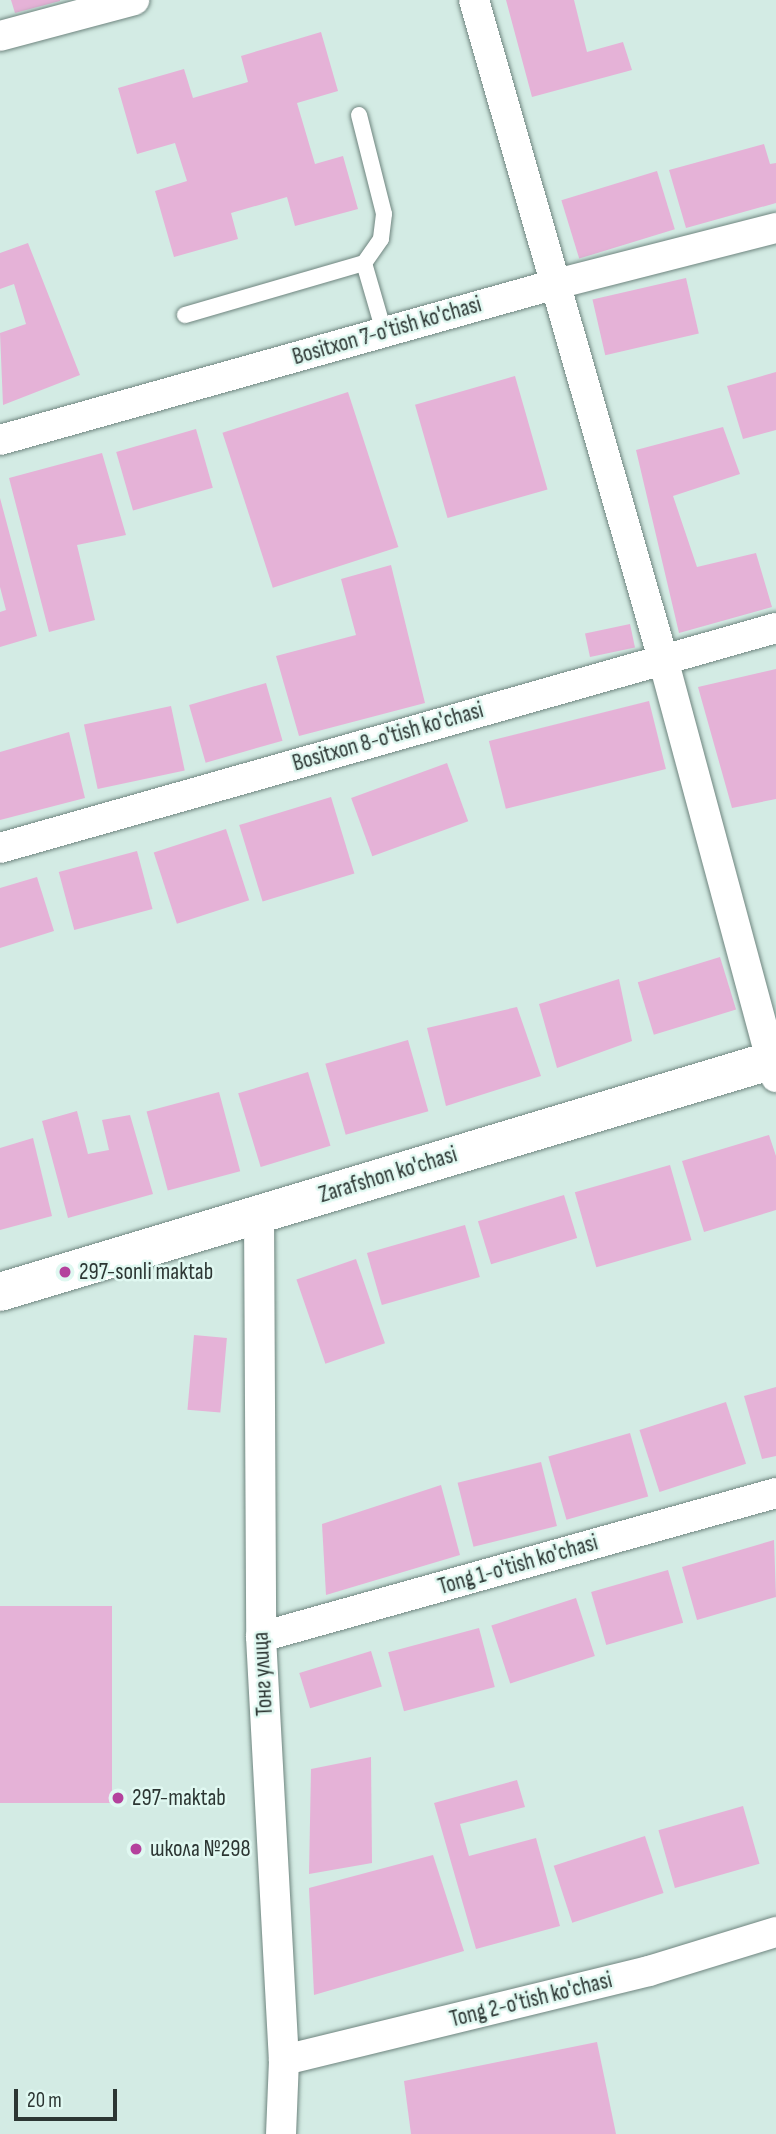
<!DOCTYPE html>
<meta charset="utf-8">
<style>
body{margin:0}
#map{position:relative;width:776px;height:2134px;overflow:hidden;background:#d3ebe4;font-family:"Sofia Sans Condensed",sans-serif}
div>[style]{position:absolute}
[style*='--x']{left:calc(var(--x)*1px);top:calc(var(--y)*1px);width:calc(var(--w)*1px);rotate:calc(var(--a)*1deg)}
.building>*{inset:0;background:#e5b2d7;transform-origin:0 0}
.roads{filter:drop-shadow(0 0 2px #6f857f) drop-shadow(0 0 2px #6f857f)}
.service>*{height:16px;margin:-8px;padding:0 8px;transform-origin:8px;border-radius:8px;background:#fff}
.minor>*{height:30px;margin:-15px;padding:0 15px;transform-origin:15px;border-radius:15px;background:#fff}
.tertiary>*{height:38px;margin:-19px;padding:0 19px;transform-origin:19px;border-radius:19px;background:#fff}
.dots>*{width:19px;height:19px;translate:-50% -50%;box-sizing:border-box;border:4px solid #e0f8f1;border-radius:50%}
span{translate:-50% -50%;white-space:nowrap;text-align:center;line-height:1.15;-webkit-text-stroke:5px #e0f8f1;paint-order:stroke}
.street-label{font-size:23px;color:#2c3633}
.poi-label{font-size:23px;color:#2c3633}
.left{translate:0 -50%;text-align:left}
.scale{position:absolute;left:14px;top:2089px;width:103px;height:32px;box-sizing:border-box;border:4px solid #2c3633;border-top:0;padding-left:9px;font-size:21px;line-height:24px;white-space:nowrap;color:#2c3633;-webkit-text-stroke:5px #e0f8f1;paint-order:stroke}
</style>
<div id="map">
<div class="building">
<div style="clip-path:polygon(11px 0,60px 0,60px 1px,15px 13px)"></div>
<div style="clip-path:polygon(506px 0,574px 0,587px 52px,623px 42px,632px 70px,532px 97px)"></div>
<div style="clip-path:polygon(321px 32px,338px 91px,297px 103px,315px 164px,343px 156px,358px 209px,295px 226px,287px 197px,231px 213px,238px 239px,174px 257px,155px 191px,187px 181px,175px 143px,137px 154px,118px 88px,184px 69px,193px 98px,248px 82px,241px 56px)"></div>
<div style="clip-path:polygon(764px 144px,770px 164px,776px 163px,776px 203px,686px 228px,669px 170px)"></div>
<div style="left:657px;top:171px;width:61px;height:100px;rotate:73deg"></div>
<div style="clip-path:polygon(28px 243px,80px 375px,3px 405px,0 333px,26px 324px,14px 284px,0 289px,0 253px)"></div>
<div style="left:686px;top:278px;width:57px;height:96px;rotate:77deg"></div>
<div style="clip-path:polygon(776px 372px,776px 430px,743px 439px,727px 386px)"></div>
<div style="left:515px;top:376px;width:118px;height:104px;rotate:74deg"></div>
<div style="left:348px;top:392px;width:163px;height:132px;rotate:72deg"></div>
<div style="clip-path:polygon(723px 427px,740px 474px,673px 496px,697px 567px,756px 553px,772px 607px,679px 633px,636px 450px)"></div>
<div style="left:196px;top:429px;width:61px;height:83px;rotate:74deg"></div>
<div style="clip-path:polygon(102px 453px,126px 535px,77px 545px,95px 620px,49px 632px,9px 478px)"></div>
<div style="clip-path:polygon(0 498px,37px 636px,0 647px,0 612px,6px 610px,0 587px)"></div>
<div style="clip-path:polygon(391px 565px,425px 703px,299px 736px,276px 656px,356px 635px,341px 579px)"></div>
<div style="left:630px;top:624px;width:24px;height:46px;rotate:78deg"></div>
<div style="clip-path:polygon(776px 669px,776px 799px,732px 808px,698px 687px)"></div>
<div style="left:266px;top:683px;width:60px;height:80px;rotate:74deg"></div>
<div style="left:649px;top:701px;width:70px;height:165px;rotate:76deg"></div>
<div style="left:171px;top:706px;width:66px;height:89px;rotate:78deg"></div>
<div style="clip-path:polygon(69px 732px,85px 798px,0 820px,0 752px)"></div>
<div style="left:447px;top:763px;width:62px;height:102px;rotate:70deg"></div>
<div style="left:331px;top:797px;width:80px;height:96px;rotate:73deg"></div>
<div style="left:226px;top:829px;width:75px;height:76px;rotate:72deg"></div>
<div style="left:137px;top:851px;width:60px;height:81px;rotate:75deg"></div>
<div style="clip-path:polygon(37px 877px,54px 931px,0 948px,0 888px)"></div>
<div style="left:720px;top:957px;width:55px;height:86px;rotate:73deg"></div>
<div style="clip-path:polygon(619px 979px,632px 1041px,557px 1068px,539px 1004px)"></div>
<div style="clip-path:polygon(517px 1007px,541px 1076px,446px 1106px,427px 1028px)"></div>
<div style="left:408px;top:1040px;width:74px;height:86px;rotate:74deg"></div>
<div style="left:308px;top:1072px;width:77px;height:73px;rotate:73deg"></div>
<div style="left:219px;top:1092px;width:82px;height:75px;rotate:75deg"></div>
<div style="clip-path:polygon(77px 1111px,88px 1154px,109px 1150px,102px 1120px,130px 1115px,153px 1194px,68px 1218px,42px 1121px)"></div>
<div style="clip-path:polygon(769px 1135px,776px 1156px,776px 1210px,704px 1232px,682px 1161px)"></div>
<div style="clip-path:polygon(33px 1138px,52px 1216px,0 1230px,0 1148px)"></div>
<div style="left:670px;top:1165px;width:78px;height:99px;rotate:74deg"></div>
<div style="left:564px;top:1195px;width:45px;height:90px;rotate:73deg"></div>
<div style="left:465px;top:1225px;width:54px;height:102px;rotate:74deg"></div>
<div style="left:356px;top:1259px;width:89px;height:63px;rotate:71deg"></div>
<div style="left:194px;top:1335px;width:33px;height:75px;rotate:5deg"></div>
<div style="clip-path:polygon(776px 1387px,776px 1456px,762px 1459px,744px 1396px)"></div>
<div style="left:726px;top:1402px;width:65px;height:91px;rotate:72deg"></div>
<div style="left:630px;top:1433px;width:66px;height:85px;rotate:74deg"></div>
<div style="left:541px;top:1462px;width:66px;height:86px;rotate:76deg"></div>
<div style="clip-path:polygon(441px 1485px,460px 1555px,326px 1595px,322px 1524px)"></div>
<div style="clip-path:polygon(774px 1540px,776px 1597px,697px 1620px,682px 1567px)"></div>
<div style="left:668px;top:1570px;width:55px;height:80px;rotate:74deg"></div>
<div style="left:576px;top:1598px;width:61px;height:89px;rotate:72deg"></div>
<div style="left:0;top:1606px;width:112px;height:197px"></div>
<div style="left:479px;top:1628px;width:61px;height:94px;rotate:75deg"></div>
<div style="left:371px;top:1651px;width:37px;height:75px;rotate:73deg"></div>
<div style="clip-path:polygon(371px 1757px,372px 1863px,309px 1874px,311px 1769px)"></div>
<div style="clip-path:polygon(517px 1780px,525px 1807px,460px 1824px,469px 1856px,536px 1838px,560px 1926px,476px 1949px,434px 1803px)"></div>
<div style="left:743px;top:1806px;width:60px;height:88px;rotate:74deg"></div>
<div style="left:645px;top:1836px;width:60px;height:96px;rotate:72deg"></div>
<div style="clip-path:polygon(433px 1855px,464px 1951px,314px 1995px,309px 1888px)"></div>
<div style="clip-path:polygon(597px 2042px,616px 2134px,411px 2134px,404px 2081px)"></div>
</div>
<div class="roads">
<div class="service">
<div style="--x:359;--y:115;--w:102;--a:75.8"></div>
<div style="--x:384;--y:214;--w:25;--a:97"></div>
<div style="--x:381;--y:239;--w:29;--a:125"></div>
<div style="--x:364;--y:263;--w:72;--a:73.8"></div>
<div style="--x:185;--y:315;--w:186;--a:-16.2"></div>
</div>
<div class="minor">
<div style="--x:474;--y:0;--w:686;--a:74"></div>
<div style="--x:663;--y:659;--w:433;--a:74.9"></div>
<div style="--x:0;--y:36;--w:139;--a:-15"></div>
<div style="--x:0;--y:440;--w:577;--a:-15.67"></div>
<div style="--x:556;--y:284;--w:227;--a:-14.3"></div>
<div style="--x:0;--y:848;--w:807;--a:-15.83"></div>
<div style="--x:259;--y:1213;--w:424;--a:89.7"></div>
<div style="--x:261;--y:1637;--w:424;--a:86.9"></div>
<div style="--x:284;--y:2060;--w:74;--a:92.3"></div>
<div style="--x:261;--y:1637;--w:535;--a:-15.62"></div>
<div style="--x:284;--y:2060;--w:376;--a:-13.7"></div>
<div style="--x:649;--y:1971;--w:133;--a:-17.1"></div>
</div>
<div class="tertiary">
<div style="--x:0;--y:1292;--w:810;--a:-16.71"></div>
</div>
</div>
<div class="dots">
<div style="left:65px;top:1272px;background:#b4429d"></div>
<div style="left:118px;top:1798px;background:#b4429d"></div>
<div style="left:136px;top:1849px;background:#b4429d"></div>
</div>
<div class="street-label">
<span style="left:387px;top:331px;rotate:-16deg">Bositxon 7-o'tish ko'chasi</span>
<span style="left:388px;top:737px;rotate:-16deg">Bositxon 8-o'tish ko'chasi</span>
<span style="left:388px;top:1175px;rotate:-17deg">Zarafshon ko'chasi</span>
<span style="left:518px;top:1565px;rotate:-16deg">Tong 1-o'tish ko'chasi</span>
<span style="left:263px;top:1674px;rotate:-93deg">Тонг улица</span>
<span style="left:531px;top:2000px;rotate:-14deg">Tong 2-o'tish ko'chasi</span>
</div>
<div class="poi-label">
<span class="left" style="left:79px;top:1272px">297-sonli maktab</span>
<span class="left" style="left:132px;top:1798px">297-maktab</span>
<span class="left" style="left:150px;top:1849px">школа №298</span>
</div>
<div class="scale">20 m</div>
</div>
